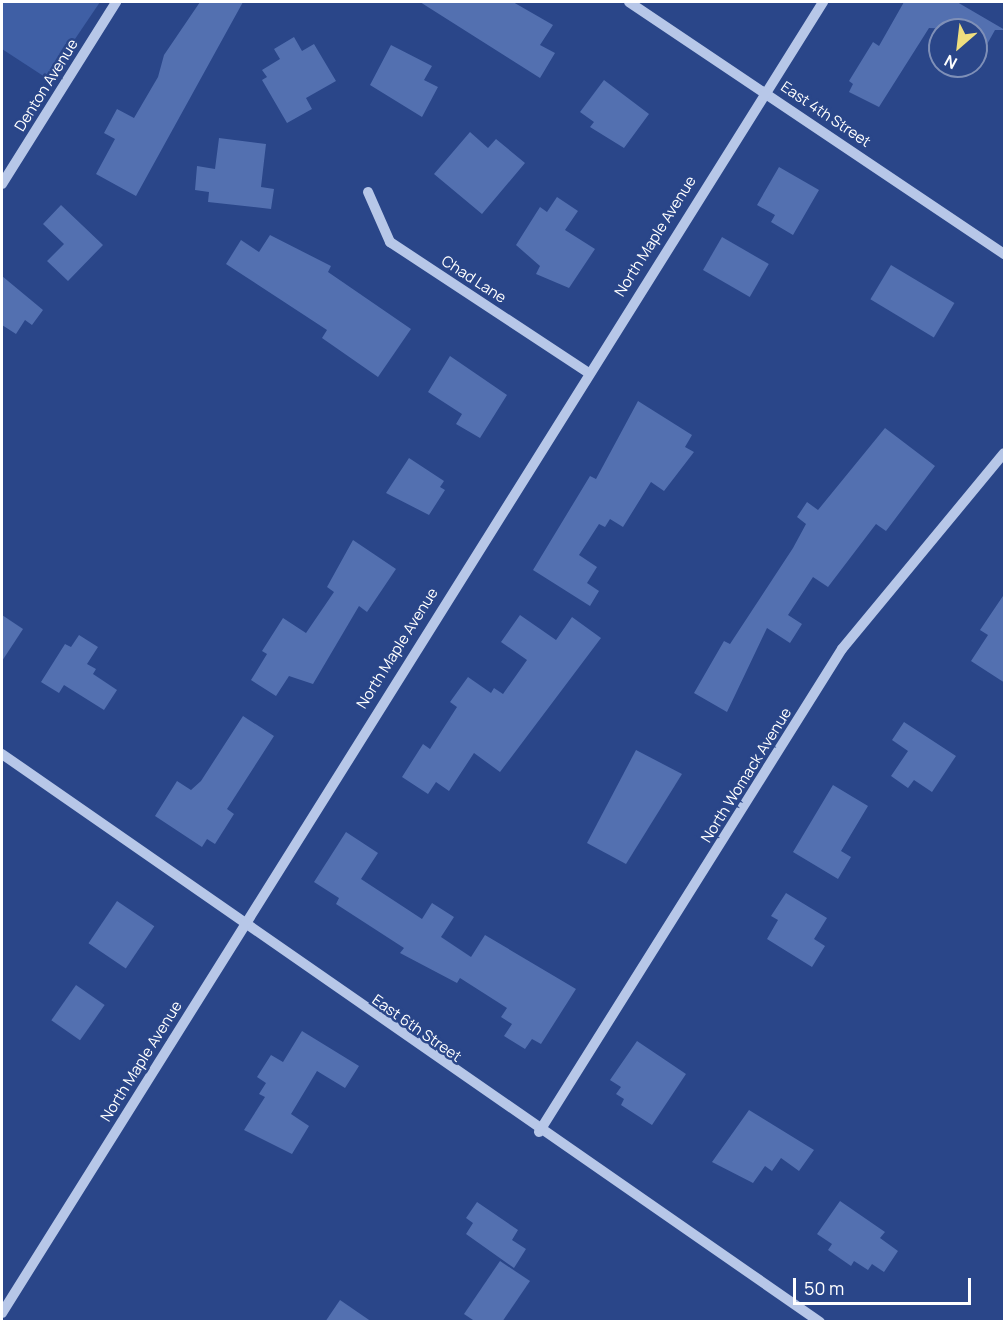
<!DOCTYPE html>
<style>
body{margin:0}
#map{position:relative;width:1006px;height:1323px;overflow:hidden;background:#2a4689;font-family:Manrope,sans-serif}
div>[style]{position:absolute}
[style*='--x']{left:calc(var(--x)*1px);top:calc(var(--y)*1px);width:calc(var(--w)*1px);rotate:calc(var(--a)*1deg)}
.green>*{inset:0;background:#3f5fa5}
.building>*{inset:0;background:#5370b0;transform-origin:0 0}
.minor>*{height:10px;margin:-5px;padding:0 5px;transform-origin:5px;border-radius:5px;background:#b7c7e8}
span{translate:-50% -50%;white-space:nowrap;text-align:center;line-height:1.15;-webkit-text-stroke:5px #2a4689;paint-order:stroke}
.street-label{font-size:15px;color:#fff}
.frame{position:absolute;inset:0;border:3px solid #fff;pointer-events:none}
.north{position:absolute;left:928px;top:18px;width:60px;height:60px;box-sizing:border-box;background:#2a4689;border:2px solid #7f90b8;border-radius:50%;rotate:208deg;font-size:16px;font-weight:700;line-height:24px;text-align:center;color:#fff}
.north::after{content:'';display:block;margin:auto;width:21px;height:27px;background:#efde7e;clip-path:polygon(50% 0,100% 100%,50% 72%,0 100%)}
.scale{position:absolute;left:793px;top:1278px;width:178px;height:27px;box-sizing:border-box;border:3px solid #fff;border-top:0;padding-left:8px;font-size:18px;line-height:21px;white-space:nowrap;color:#fff;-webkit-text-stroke:4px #2a4689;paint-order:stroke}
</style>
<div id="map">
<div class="green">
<div style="clip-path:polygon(2px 2px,100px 2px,48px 79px,2px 49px)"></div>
</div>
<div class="building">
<div style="clip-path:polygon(200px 2px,243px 2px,136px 196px,96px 174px,115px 139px,104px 133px,117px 109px,134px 118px,158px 77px,164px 55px)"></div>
<div style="clip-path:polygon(420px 2px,513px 2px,553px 25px,540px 45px,555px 53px,540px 78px)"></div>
<div style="clip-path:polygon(904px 2px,957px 2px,1005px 30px,995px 30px,976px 64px,976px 30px,929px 28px,879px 107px,849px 92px,853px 84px,849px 81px,873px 42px,879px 46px)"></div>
<div style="clip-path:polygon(294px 37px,302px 51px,314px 44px,336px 81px,306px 98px,312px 109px,287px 123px,262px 80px,267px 77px,262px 70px,280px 59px,274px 49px)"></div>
<div style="clip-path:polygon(391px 45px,432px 66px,424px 80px,438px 87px,422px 117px,370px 85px)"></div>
<div style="clip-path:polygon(604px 80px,649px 114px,624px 148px,590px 127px,594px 122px,580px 112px)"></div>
<div style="clip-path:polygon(470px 132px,488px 148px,496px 139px,525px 163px,482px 214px,434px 174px)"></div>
<div style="clip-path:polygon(219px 138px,266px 144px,261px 187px,274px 189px,271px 209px,208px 202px,209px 192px,195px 190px,197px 166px,215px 169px)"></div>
<div style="clip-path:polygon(779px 167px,819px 190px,793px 235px,771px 222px,775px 215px,757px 205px)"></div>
<div style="clip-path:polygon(557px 197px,578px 211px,565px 230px,595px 249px,569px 288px,536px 274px,540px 266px,516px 245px,540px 207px,547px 212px)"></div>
<div style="clip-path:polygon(61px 205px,103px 245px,68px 281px,47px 261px,64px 244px,43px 224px)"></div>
<div style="clip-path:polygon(270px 235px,331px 266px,328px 272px,411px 329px,378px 377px,322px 338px,327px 330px,226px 264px,241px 240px,259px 252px)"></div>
<div style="left:722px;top:237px;width:54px;height:38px;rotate:30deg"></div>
<div style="left:891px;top:265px;width:74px;height:40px;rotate:31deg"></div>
<div style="clip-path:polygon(2px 276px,43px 310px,32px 325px,25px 320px,16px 334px,2px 325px)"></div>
<div style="clip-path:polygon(450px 356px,507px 395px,480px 438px,456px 424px,462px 414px,428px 392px)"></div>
<div style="clip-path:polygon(638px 401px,692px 435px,685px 447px,694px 452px,664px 491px,651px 482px,623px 527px,610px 519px,605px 527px,599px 524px,579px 555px,597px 567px,587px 583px,599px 591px,590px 606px,533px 570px,590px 476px,596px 479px)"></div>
<div style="clip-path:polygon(885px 428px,935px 466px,886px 531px,876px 524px,828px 587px,813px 577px,788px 615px,802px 624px,790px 643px,767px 628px,727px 712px,694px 693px,724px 641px,730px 644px,793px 548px,806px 524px,797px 517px,807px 502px,818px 510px)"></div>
<div style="clip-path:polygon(409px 458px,444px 481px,440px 487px,445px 490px,429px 515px,386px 493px)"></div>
<div style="clip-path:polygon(353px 540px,396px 569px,367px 612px,359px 606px,313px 684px,289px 676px,276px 696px,251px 680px,267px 654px,262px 651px,283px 618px,306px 633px,334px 592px,327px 587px)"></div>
<div style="clip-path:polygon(1005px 593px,1005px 683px,971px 661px,988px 635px,980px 630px)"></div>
<div style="clip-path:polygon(2px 615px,23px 629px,2px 661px)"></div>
<div style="clip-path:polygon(520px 615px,556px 640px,572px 617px,601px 638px,500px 772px,474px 753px,449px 791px,436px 782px,428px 794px,402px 777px,423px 744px,430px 749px,457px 707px,450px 702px,468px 677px,491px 693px,494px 688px,503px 694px,527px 660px,501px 642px)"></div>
<div style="clip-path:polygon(79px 635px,98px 647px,87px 664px,96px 669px,93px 674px,117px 690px,104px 710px,64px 685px,59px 693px,41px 682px,65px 644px,71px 647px)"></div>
<div style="clip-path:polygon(243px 716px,274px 736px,227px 809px,234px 814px,215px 844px,207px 839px,202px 847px,155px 816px,177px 781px,191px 790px,201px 781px)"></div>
<div style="clip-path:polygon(904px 722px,956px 756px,932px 792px,914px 780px,908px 788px,891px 776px,908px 751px,892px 740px)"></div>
<div style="clip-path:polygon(636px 750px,682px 774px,626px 864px,587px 843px)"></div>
<div style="clip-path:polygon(833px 785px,868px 806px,841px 851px,851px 857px,838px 879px,793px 852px)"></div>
<div style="clip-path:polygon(346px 832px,378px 853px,361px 879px,422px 919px,432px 903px,454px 917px,441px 937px,471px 957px,485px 935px,576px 989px,541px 1044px,532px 1039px,525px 1049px,504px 1036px,512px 1024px,501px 1017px,507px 1008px,460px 978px,457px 983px,400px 953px,404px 948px,336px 904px,339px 898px,314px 882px)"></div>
<div style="clip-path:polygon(786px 893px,827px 918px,814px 939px,825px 946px,812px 967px,767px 939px,778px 920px,771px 916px)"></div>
<div style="left:117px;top:901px;width:45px;height:51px;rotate:34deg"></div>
<div style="left:76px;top:985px;width:35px;height:43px;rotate:35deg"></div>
<div style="clip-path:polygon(302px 1031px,359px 1066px,345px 1088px,317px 1071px,291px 1114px,309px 1126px,292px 1154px,244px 1130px,265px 1097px,259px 1094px,266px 1083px,257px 1077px,271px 1055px,283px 1062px)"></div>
<div style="clip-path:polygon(637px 1041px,686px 1074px,652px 1125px,621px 1105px,624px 1099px,616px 1094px,621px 1087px,610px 1080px)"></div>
<div style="clip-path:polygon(749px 1110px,814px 1150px,799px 1171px,781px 1158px,772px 1171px,765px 1166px,753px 1183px,712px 1162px)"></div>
<div style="clip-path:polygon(840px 1201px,885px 1232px,880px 1238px,898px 1251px,884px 1272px,872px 1264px,868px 1270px,854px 1261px,851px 1266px,828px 1250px,832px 1244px,817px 1234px)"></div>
<div style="clip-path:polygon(477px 1202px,518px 1230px,512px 1240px,526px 1249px,514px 1268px,466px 1234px,473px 1223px,466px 1218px)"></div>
<div style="clip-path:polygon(500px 1261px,530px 1281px,502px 1322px,476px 1322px,464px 1314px)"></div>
<div style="clip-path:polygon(340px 1300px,372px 1322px,325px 1322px)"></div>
</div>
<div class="minor">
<div style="--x:629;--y:2;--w:452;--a:33.9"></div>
<div style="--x:2;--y:184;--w:215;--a:-57.9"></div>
<div style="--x:368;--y:192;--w:55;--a:66.3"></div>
<div style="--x:390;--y:242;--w:236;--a:33.4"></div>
<div style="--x:2;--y:754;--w:996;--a:34.78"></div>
<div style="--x:539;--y:1132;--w:570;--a:-57.9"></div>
<div style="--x:842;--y:649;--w:254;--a:-50.4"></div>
<div style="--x:2;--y:1313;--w:1547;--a:-57.94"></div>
</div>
<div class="street-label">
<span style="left:46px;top:85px;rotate:-58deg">Denton Avenue</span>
<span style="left:826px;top:114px;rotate:34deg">East 4th Street</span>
<span style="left:655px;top:236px;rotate:-58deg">North Maple Avenue</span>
<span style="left:474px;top:279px;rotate:33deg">Chad Lane</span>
<span style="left:397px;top:648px;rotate:-58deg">North Maple Avenue</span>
<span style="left:746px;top:775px;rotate:-58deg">North Womack Avenue</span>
<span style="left:417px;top:1028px;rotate:35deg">East 6th Street</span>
<span style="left:141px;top:1061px;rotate:-58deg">North Maple Avenue</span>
</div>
<div class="frame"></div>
<div class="north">N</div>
<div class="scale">50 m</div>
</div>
